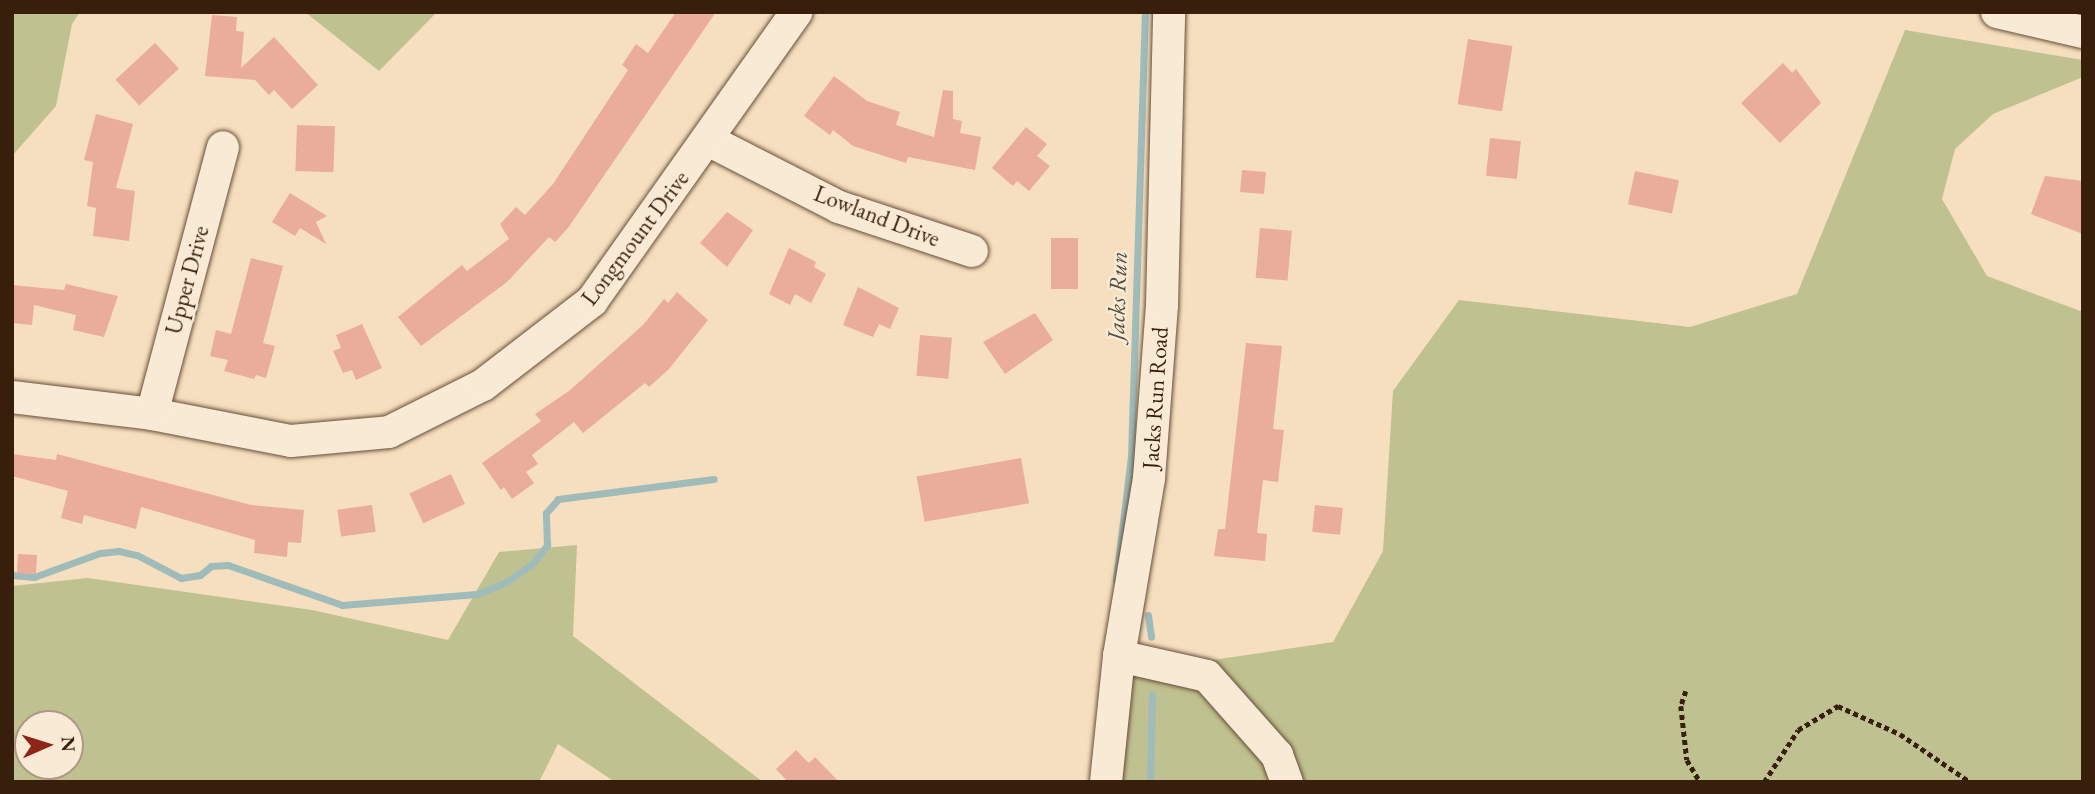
<!DOCTYPE html>
<style>
body{margin:0}
#map{position:relative;width:2095px;height:794px;overflow:hidden;background:#f6dfbf;font-family:"EB Garamond",serif}
div>[style]{position:absolute}
[style*='--x']{left:calc(var(--x)*1px);top:calc(var(--y)*1px);width:calc(var(--w)*1px);rotate:calc(var(--a)*1deg)}
.green>*{inset:0;background:#c0c190}
.stream>*{height:7px;margin:-3.5px;padding:0 3.5px;transform-origin:3.5px;border-radius:3.5px;background:#9fbbba}
.building>*{inset:0;background:#e9ad9a;transform-origin:0 0}
.path>*{height:4.5px;margin-top:-2.25px;transform-origin:0;background:repeating-linear-gradient(90deg,#371f0c 0 5px,transparent 0 8.5px)}
.roads{filter:drop-shadow(0 0 2px #674f39) drop-shadow(0 0 2px #674f39)}
.minor>*{height:32px;margin:-16px;padding:0 16px;transform-origin:16px;border-radius:16px;background:#f9ead5}
span{translate:-50% -50%;white-space:nowrap;text-align:center;line-height:1.15;-webkit-text-stroke:5px #f9ead5;paint-order:stroke}
.street-label{font-size:23px;color:#371f0c}
.water-label{font-size:24px;color:#564e40;font-style:italic}
.frame{position:absolute;inset:0;border:14px solid #371f0c;pointer-events:none}
.north{position:absolute;left:14px;top:710px;width:70px;height:70px;box-sizing:border-box;background:#f9ead5;border:2px solid #ab9985;border-radius:50%;rotate:87deg;font-size:19px;font-weight:700;line-height:28px;text-align:center;color:#371f0c}
.north::after{content:'';display:block;margin:auto;width:24px;height:32px;background:#8f2418;clip-path:polygon(50% 0,100% 100%,50% 72%,0 100%)}
</style>
<div id="map">
<div class="green">
<div style="clip-path:polygon(12px 12px,80px 12px,72px 24px,56px 106px,12px 156px)"></div>
<div style="clip-path:polygon(305px 12px,437px 12px,379px 71px)"></div>
<div style="clip-path:polygon(1905px 30px,2083px 60px,2083px 77px,1993px 114px,1955px 149px,1942px 199px,1987px 276px,2083px 312px,2083px 782px,1107px 782px,1119px 656px,1206px 661px,1333px 642px,1383px 551px,1393px 391px,1459px 300px,1690px 327px,1797px 294px)"></div>
<div style="clip-path:polygon(evenodd,577px 545px,573px 636px,763px 782px,615px 782px,558px 744px,539px 782px,12px 782px,12px 586px,88px 578px,312px 610px,448px 640px,499px 552px,577px 545px,28px 724px,70px 724px,70px 766px,28px 766px,28px 724px)"></div>
</div>
<div class="stream">
<div style="--x:12;--y:575;--w:22;--a:5"></div>
<div style="--x:34;--y:577;--w:70;--a:-20"></div>
<div style="--x:100;--y:553;--w:19;--a:-6"></div>
<div style="--x:119;--y:551;--w:18;--a:13"></div>
<div style="--x:137;--y:555;--w:50;--a:27.6"></div>
<div style="--x:181;--y:578;--w:19;--a:-9"></div>
<div style="--x:200;--y:575;--w:14;--a:-39"></div>
<div style="--x:211;--y:566;--w:17;--a:-3"></div>
<div style="--x:228;--y:565;--w:121;--a:19.3"></div>
<div style="--x:342;--y:605;--w:135;--a:-4.7"></div>
<div style="--x:477;--y:594;--w:31;--a:-22"></div>
<div style="--x:506;--y:582;--w:33;--a:-35"></div>
<div style="--x:533;--y:563;--w:23;--a:-52"></div>
<div style="--x:547;--y:545;--w:32;--a:-92"></div>
<div style="--x:546;--y:513;--w:18;--a:-49"></div>
<div style="--x:558;--y:499;--w:157;--a:-7.3"></div>
<div style="--x:1116;--y:580;--w:125;--a:-83.1"></div>
<div style="--x:1131;--y:456;--w:444;--a:-88.2"></div>
<div style="--x:1148;--y:615;--w:22;--a:82"></div>
<div style="--x:1150;--y:782;--w:87;--a:-88.7"></div>
</div>
<div class="building">
<div style="clip-path:polygon(676px 12px,716px 12px,568px 228px,555px 242px,549px 237px,507px 282px,421px 346px,398px 317px,462px 265px,467px 271px,509px 239px,500px 224px,516px 207px,525px 215px,553px 184px,628px 70px,622px 65px,636px 44px,648px 53px)"></div>
<div style="clip-path:polygon(212px 15px,237px 17px,236px 31px,244px 32px,241px 68px,274px 37px,318px 85px,292px 109px,274px 90px,269px 95px,255px 80px,205px 76px)"></div>
<div style="left:1468px;top:39px;width:45px;height:66px;rotate:9deg"></div>
<div style="left:155px;top:43px;width:35px;height:54px;rotate:47deg"></div>
<div style="clip-path:polygon(1783px 63px,1792px 73px,1796px 69px,1821px 103px,1780px 143px,1741px 103px)"></div>
<div style="clip-path:polygon(834px 76px,867px 101px,900px 112px,896px 125px,934px 137px,943px 90px,953px 91px,953px 119px,962px 121px,960px 133px,981px 137px,975px 170px,908px 157px,906px 163px,853px 146px,833px 130px,830px 135px,804px 116px)"></div>
<div style="clip-path:polygon(96px 114px,133px 124px,116px 188px,135px 191px,129px 241px,93px 236px,96px 208px,87px 206px,93px 162px,84px 160px)"></div>
<div style="left:297px;top:125px;width:38px;height:46px;rotate:2deg"></div>
<div style="clip-path:polygon(1026px 127px,1047px 144px,1037px 156px,1050px 166px,1029px 191px,1017px 181px,1013px 186px,992px 168px)"></div>
<div style="left:1490px;top:138px;width:31px;height:38px;rotate:6deg"></div>
<div style="left:1242px;top:170px;width:24px;height:22px;rotate:5deg"></div>
<div style="left:1635px;top:171px;width:45px;height:34px;rotate:12deg"></div>
<div style="clip-path:polygon(2045px 176px,2083px 181px,2083px 234px,2031px 214px)"></div>
<div style="clip-path:polygon(290px 193px,327px 216px,316px 222px,326px 244px,300px 228px,295px 236px,272px 222px)"></div>
<div style="clip-path:polygon(727px 212px,753px 230px,727px 267px,700px 243px)"></div>
<div style="left:1260px;top:228px;width:32px;height:50px;rotate:5deg"></div>
<div style="left:1051px;top:238px;width:27px;height:51px"></div>
<div style="clip-path:polygon(789px 248px,816px 262px,814px 267px,826px 274px,811px 303px,795px 294px,790px 305px,769px 294px)"></div>
<div style="clip-path:polygon(251px 258px,283px 266px,263px 343px,275px 346px,266px 378px,256px 375px,254px 379px,224px 371px,228px 360px,210px 356px,216px 330px,231px 334px)"></div>
<div style="clip-path:polygon(66px 284px,118px 296px,104px 337px,73px 330px,76px 315px,34px 305px,32px 325px,12px 323px,12px 285px,64px 290px)"></div>
<div style="clip-path:polygon(858px 287px,899px 308px,890px 329px,879px 324px,873px 337px,843px 325px)"></div>
<div style="clip-path:polygon(677px 292px,708px 320px,669px 369px,649px 387px,645px 383px,583px 433px,574px 422px,532px 455px,538px 464px,526px 472px,534px 483px,512px 499px,504px 487px,501px 490px,482px 463px,541px 421px,535px 414px,569px 391px,643px 325px,664px 299px,668px 303px)"></div>
<div style="clip-path:polygon(1035px 313px,1053px 340px,1005px 374px,983px 342px)"></div>
<div style="clip-path:polygon(362px 324px,382px 368px,356px 380px,352px 370px,343px 373px,333px 351px,341px 348px,336px 335px)"></div>
<div style="left:920px;top:335px;width:32px;height:41px;rotate:5deg"></div>
<div style="clip-path:polygon(1246px 343px,1282px 346px,1273px 429px,1284px 430px,1278px 482px,1263px 480px,1257px 533px,1267px 534px,1265px 561px,1214px 556px,1218px 529px,1225px 529px)"></div>
<div style="clip-path:polygon(12px 454px,56px 460px,57px 454px,251px 505px,304px 510px,301px 543px,288px 542px,287px 557px,254px 553px,255px 540px,141px 507px,136px 529px,84px 515px,82px 524px,61px 518px,68px 491px,12px 476px)"></div>
<div style="left:1021px;top:458px;width:46px;height:106px;rotate:80deg"></div>
<div style="left:451px;top:474px;width:33px;height:46px;rotate:65deg"></div>
<div style="left:372px;top:505px;width:27px;height:35px;rotate:82deg"></div>
<div style="left:1315px;top:505px;width:28px;height:27px;rotate:6deg"></div>
<div style="left:18px;top:554px;width:19px;height:19px;rotate:3deg"></div>
<div style="clip-path:polygon(796px 750px,809px 763px,815px 757px,839px 782px,788px 782px,776px 769px)"></div>
</div>
<div class="path">
<div style="--x:1686;--y:691;--w:16;--a:108"></div>
<div style="--x:1681;--y:706;--w:54;--a:83.7"></div>
<div style="--x:1687;--y:760;--w:26;--a:59"></div>
<div style="--x:1764;--y:782;--w:62;--a:-56.8"></div>
<div style="--x:1798;--y:730;--w:47;--a:-31"></div>
<div style="--x:1838;--y:706;--w:68;--a:24.3"></div>
<div style="--x:1900;--y:734;--w:85;--a:34.4"></div>
</div>
<div class="roads">
<div class="minor">
<div style="--x:1997;--y:12;--w:88;--a:13.1"></div>
<div style="--x:708;--y:140;--w:147;--a:27.1"></div>
<div style="--x:839;--y:207;--w:140;--a:18.3"></div>
<div style="--x:12;--y:397;--w:141;--a:6.9"></div>
<div style="--x:152;--y:414;--w:142;--a:11"></div>
<div style="--x:291;--y:441;--w:98;--a:-5.2"></div>
<div style="--x:389;--y:432;--w:105;--a:-26.6"></div>
<div style="--x:483;--y:385;--w:138;--a:-37.6"></div>
<div style="--x:592;--y:301;--w:354;--a:-54.7"></div>
<div style="--x:152;--y:414;--w:276;--a:-75.1"></div>
<div style="--x:1119;--y:656;--w:90;--a:12.8"></div>
<div style="--x:1207;--y:676;--w:106;--a:48.5"></div>
<div style="--x:1277;--y:755;--w:29;--a:70"></div>
<div style="--x:1106;--y:782;--w:127;--a:-84.1"></div>
<div style="--x:1119;--y:656;--w:181;--a:-80.4"></div>
<div style="--x:1149;--y:478;--w:173;--a:-85.7"></div>
<div style="--x:1162;--y:305;--w:293;--a:-88.6"></div>
</div>
</div>
<div class="street-label">
<span style="left:877px;top:216px;rotate:21deg">Lowland Drive</span>
<span style="left:635px;top:238px;rotate:-53deg">Longmount Drive</span>
<span style="left:187px;top:280px;rotate:-75deg">Upper Drive</span>
<span style="left:1155px;top:398px;rotate:-86deg">Jacks Run Road</span>
</div>
<div class="water-label">
<span style="left:1117px;top:296px;rotate:-88deg">Jacks Run</span>
</div>
<div class="frame"></div>
<div class="north">N</div>
</div>
